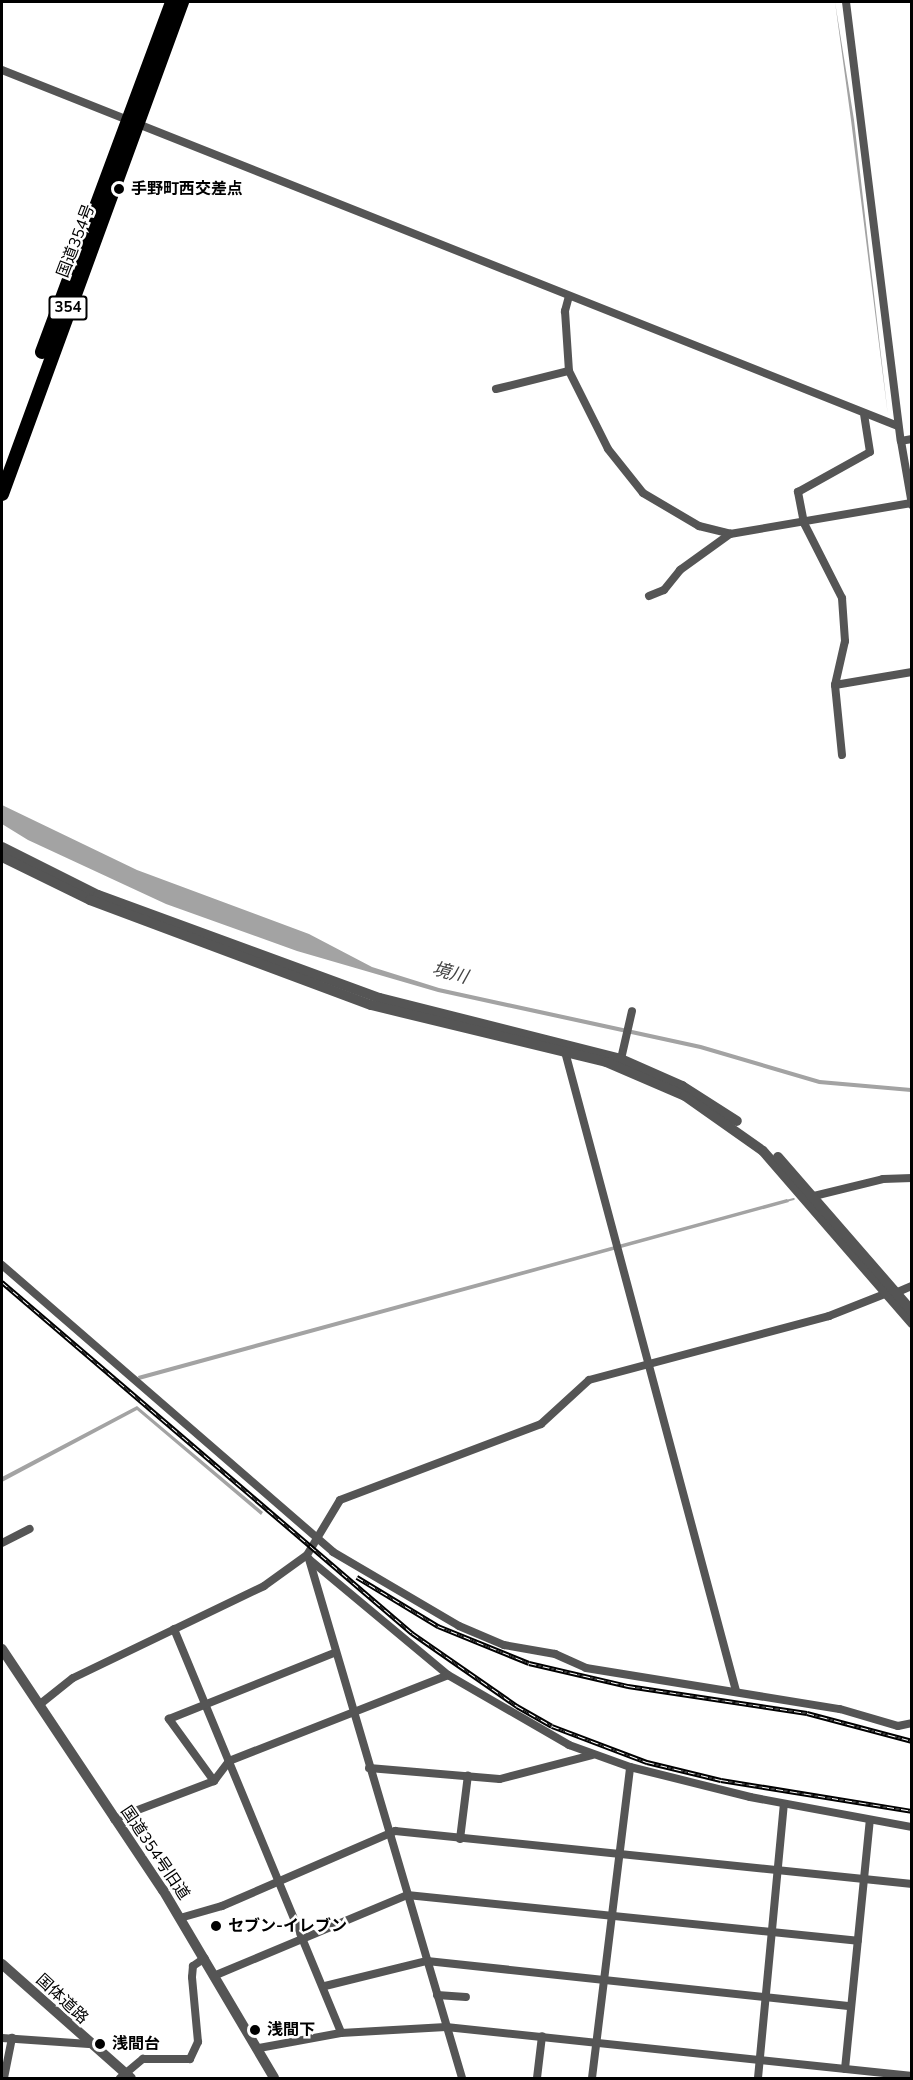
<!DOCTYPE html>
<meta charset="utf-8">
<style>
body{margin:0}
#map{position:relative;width:913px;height:2080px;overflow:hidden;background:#fff;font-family:"Nunito Sans","Noto Sans JP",sans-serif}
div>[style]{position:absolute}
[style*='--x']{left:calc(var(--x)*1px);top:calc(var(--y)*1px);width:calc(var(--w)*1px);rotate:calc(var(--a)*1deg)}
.water>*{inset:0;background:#a3a3a3}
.stream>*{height:2px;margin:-1px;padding:0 1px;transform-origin:1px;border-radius:1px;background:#a3a3a3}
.minor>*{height:8px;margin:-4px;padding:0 4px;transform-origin:4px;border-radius:4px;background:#555}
.tertiary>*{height:10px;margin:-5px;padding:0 5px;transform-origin:5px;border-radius:5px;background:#555}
.trunk>*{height:14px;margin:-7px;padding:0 7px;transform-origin:7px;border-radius:7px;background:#000}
.rail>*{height:4.5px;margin-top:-2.25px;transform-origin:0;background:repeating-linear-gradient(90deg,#fff 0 7px,#000 0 14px);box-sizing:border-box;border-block:2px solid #000}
.dots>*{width:16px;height:16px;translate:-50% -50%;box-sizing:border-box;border:3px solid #fff;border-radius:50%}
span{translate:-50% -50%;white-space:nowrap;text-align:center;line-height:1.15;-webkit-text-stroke:5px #fff;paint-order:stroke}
.shield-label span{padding:2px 4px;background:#fff;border:2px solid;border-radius:4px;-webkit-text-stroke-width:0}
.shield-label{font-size:15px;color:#000;font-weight:700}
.poi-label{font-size:16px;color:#000;font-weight:700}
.left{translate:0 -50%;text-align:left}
.street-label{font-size:16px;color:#000}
.water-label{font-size:18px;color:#444;font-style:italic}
.frame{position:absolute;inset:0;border:3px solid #000;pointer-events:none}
</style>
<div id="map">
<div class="water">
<div style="clip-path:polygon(835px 2px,854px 120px,888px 416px,851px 120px)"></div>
<div style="clip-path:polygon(2px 805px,137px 870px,309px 934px,372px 967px,439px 988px,701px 1045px,820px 1080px,911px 1088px,911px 1092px,819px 1084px,700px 1049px,438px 992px,297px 951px,166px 904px,28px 840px,2px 824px)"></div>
<div style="clip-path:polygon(787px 1199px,789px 1202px,139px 1380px,138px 1376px)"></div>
<div style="clip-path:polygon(137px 1406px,263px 1512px,261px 1515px,137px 1410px,2px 1482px,2px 1477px)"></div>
</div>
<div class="stream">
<div style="--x:786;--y:1201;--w:8;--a:-14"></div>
</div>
<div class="minor">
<div style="--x:846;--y:2;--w:442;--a:82.9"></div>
<div style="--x:2;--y:70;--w:964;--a:21.67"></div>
<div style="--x:569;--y:296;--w:16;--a:105"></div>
<div style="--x:565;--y:311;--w:60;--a:86.2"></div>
<div style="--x:569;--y:371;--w:87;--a:63.4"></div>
<div style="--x:608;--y:449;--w:56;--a:51.5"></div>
<div style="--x:643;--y:493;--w:65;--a:30.5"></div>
<div style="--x:699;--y:526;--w:32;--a:14"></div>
<div style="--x:730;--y:534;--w:184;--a:-9.7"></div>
<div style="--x:496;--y:389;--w:75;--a:-13.9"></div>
<div style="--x:912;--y:439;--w:11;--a:170"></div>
<div style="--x:901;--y:441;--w:65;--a:80.2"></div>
<div style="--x:649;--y:596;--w:16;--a:-22"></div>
<div style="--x:664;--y:590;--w:26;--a:-51"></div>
<div style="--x:680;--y:570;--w:62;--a:-35.8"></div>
<div style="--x:835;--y:685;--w:78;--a:-9.6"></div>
<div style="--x:842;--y:755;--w:70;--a:-95.7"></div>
<div style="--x:835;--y:685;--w:45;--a:-77.2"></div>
<div style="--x:845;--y:641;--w:43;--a:-94"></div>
<div style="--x:842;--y:598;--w:84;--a:-116.9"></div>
<div style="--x:804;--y:523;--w:32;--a:-101"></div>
<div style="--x:798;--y:492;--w:82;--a:-29.1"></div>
<div style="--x:870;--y:452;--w:37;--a:-99"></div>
<div style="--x:564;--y:1048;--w:666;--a:75.02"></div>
<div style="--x:621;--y:1059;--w:49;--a:-77.1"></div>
<div style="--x:814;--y:1196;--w:71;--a:-13.8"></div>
<div style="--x:883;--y:1179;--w:29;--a:-2"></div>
<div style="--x:2;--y:1265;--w:438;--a:40.9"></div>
<div style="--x:333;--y:1552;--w:146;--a:30.4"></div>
<div style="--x:459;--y:1626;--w:49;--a:22.9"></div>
<div style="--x:504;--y:1645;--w:52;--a:10"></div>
<div style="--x:555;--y:1654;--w:34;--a:24"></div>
<div style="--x:586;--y:1668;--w:257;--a:9.2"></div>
<div style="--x:840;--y:1709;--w:60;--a:16.3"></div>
<div style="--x:898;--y:1726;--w:14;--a:-12"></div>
<div style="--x:893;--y:1294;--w:21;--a:-23"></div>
<div style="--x:2;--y:1543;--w:31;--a:-27"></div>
<div style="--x:309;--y:1559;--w:541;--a:73.57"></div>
<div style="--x:310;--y:1560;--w:180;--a:39.8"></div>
<div style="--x:448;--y:1675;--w:140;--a:30"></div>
<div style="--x:569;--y:1745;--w:65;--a:19.8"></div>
<div style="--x:630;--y:1767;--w:124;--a:14"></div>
<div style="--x:750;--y:1797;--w:165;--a:10.5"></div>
<div style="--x:174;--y:1629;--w:437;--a:67.5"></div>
<div style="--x:39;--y:1705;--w:43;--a:-38.5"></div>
<div style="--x:73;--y:1678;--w:212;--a:-25.7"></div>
<div style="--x:264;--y:1586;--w:53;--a:-35.8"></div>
<div style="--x:307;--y:1555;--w:64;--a:-59"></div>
<div style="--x:340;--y:1500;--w:215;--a:-20.7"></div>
<div style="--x:541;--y:1424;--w:65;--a:-42.5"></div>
<div style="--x:589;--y:1380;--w:248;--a:-14.9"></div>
<div style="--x:829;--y:1316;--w:66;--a:-21.5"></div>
<div style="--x:369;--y:1768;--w:131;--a:4.8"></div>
<div style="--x:500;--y:1779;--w:95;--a:-14.6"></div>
<div style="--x:214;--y:1781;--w:77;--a:-126"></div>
<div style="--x:169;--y:1719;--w:178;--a:-21.8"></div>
<div style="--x:114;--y:1819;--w:107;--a:-20.8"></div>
<div style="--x:214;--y:1781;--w:25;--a:-53"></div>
<div style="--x:229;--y:1761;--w:235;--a:-21.4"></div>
<div style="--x:460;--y:1839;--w:64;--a:-82.9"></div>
<div style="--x:180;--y:1918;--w:44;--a:-15.9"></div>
<div style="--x:222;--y:1906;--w:189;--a:-23.4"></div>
<div style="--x:395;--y:1831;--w:520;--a:5.85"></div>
<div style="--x:216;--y:1975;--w:207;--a:-22.7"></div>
<div style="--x:407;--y:1895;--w:453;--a:5.8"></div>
<div style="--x:325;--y:1986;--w:105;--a:-13.8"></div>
<div style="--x:427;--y:1961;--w:426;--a:6.1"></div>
<div style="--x:437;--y:1995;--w:29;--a:4"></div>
<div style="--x:2;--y:2038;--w:87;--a:3.9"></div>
<div style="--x:259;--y:2048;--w:83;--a:-10.4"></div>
<div style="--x:341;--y:2033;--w:105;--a:-3.3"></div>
<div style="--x:446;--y:2027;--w:469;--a:6"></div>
<div style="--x:845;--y:2069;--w:250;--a:-84.3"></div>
<div style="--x:4;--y:2078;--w:41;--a:-78.7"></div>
<div style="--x:120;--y:2078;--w:30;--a:-40"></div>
<div style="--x:143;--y:2059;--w:47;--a:0"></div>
<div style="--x:190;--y:2059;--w:19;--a:-65"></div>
<div style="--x:198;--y:2042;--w:65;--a:-95.3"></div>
<div style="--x:192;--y:1977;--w:11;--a:-85"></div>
<div style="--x:193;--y:1966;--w:14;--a:-34"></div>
<div style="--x:537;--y:2078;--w:42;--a:-83.2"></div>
<div style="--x:592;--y:2078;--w:313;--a:-83"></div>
<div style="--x:758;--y:2078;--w:274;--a:-84.6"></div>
</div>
<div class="tertiary">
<div style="--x:2;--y:847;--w:107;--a:26.6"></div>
<div style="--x:98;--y:895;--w:300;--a:20.1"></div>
<div style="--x:380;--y:998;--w:249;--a:14.2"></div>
<div style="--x:621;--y:1059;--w:67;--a:23.9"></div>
<div style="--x:682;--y:1086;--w:65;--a:32.5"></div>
<div style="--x:2;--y:857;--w:98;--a:26"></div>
<div style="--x:90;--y:900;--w:300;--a:20.5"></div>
<div style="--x:371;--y:1005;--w:242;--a:13.6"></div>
<div style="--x:606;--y:1062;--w:86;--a:23.3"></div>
<div style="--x:685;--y:1096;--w:95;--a:35.2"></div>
<div style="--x:763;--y:1151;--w:228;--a:49.1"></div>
<div style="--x:778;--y:1157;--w:204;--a:49"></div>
<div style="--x:2;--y:1649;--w:290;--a:56.3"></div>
<div style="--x:163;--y:1890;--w:218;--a:59.4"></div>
<div style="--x:2;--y:1964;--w:172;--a:41.5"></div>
</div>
<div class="trunk">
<div style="--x:42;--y:352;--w:373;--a:-69.6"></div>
<div style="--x:2;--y:494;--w:524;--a:-69.9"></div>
</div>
<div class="rail">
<div style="--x:2;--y:1282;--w:540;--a:40.57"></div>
<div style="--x:412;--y:1633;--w:128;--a:34.8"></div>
<div style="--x:517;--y:1706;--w:40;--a:29.7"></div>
<div style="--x:552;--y:1726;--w:102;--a:20.8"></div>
<div style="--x:647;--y:1762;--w:76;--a:13.7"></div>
<div style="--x:721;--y:1780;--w:193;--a:9.2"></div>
<div style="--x:357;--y:1577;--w:95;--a:31.2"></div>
<div style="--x:438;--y:1626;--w:98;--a:22.1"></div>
<div style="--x:529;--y:1663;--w:102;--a:13.1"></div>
<div style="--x:628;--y:1686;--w:181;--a:8.6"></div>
<div style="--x:807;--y:1713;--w:109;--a:14.9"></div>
</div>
<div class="dots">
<div style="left:119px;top:189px;background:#000"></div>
<div style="left:216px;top:1926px;background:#000"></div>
<div style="left:255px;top:2030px;background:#000"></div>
<div style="left:100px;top:2044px;background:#000"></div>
</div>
<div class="shield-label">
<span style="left:68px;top:308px">354</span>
</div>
<div class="poi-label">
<span class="left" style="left:131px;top:189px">手野町西交差点</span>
<span class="left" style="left:228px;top:1926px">セブン-イレブン</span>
<span class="left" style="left:267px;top:2030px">浅間下</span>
<span class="left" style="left:112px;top:2044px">浅間台</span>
</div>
<div class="street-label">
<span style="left:76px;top:241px;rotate:-69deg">国道354号</span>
<span style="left:155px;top:1853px;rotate:56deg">国道354号旧道</span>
<span style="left:62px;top:1999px;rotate:43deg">国体道路</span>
</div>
<div class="water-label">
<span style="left:450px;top:973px;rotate:15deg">境川</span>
</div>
<div class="frame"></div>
</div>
